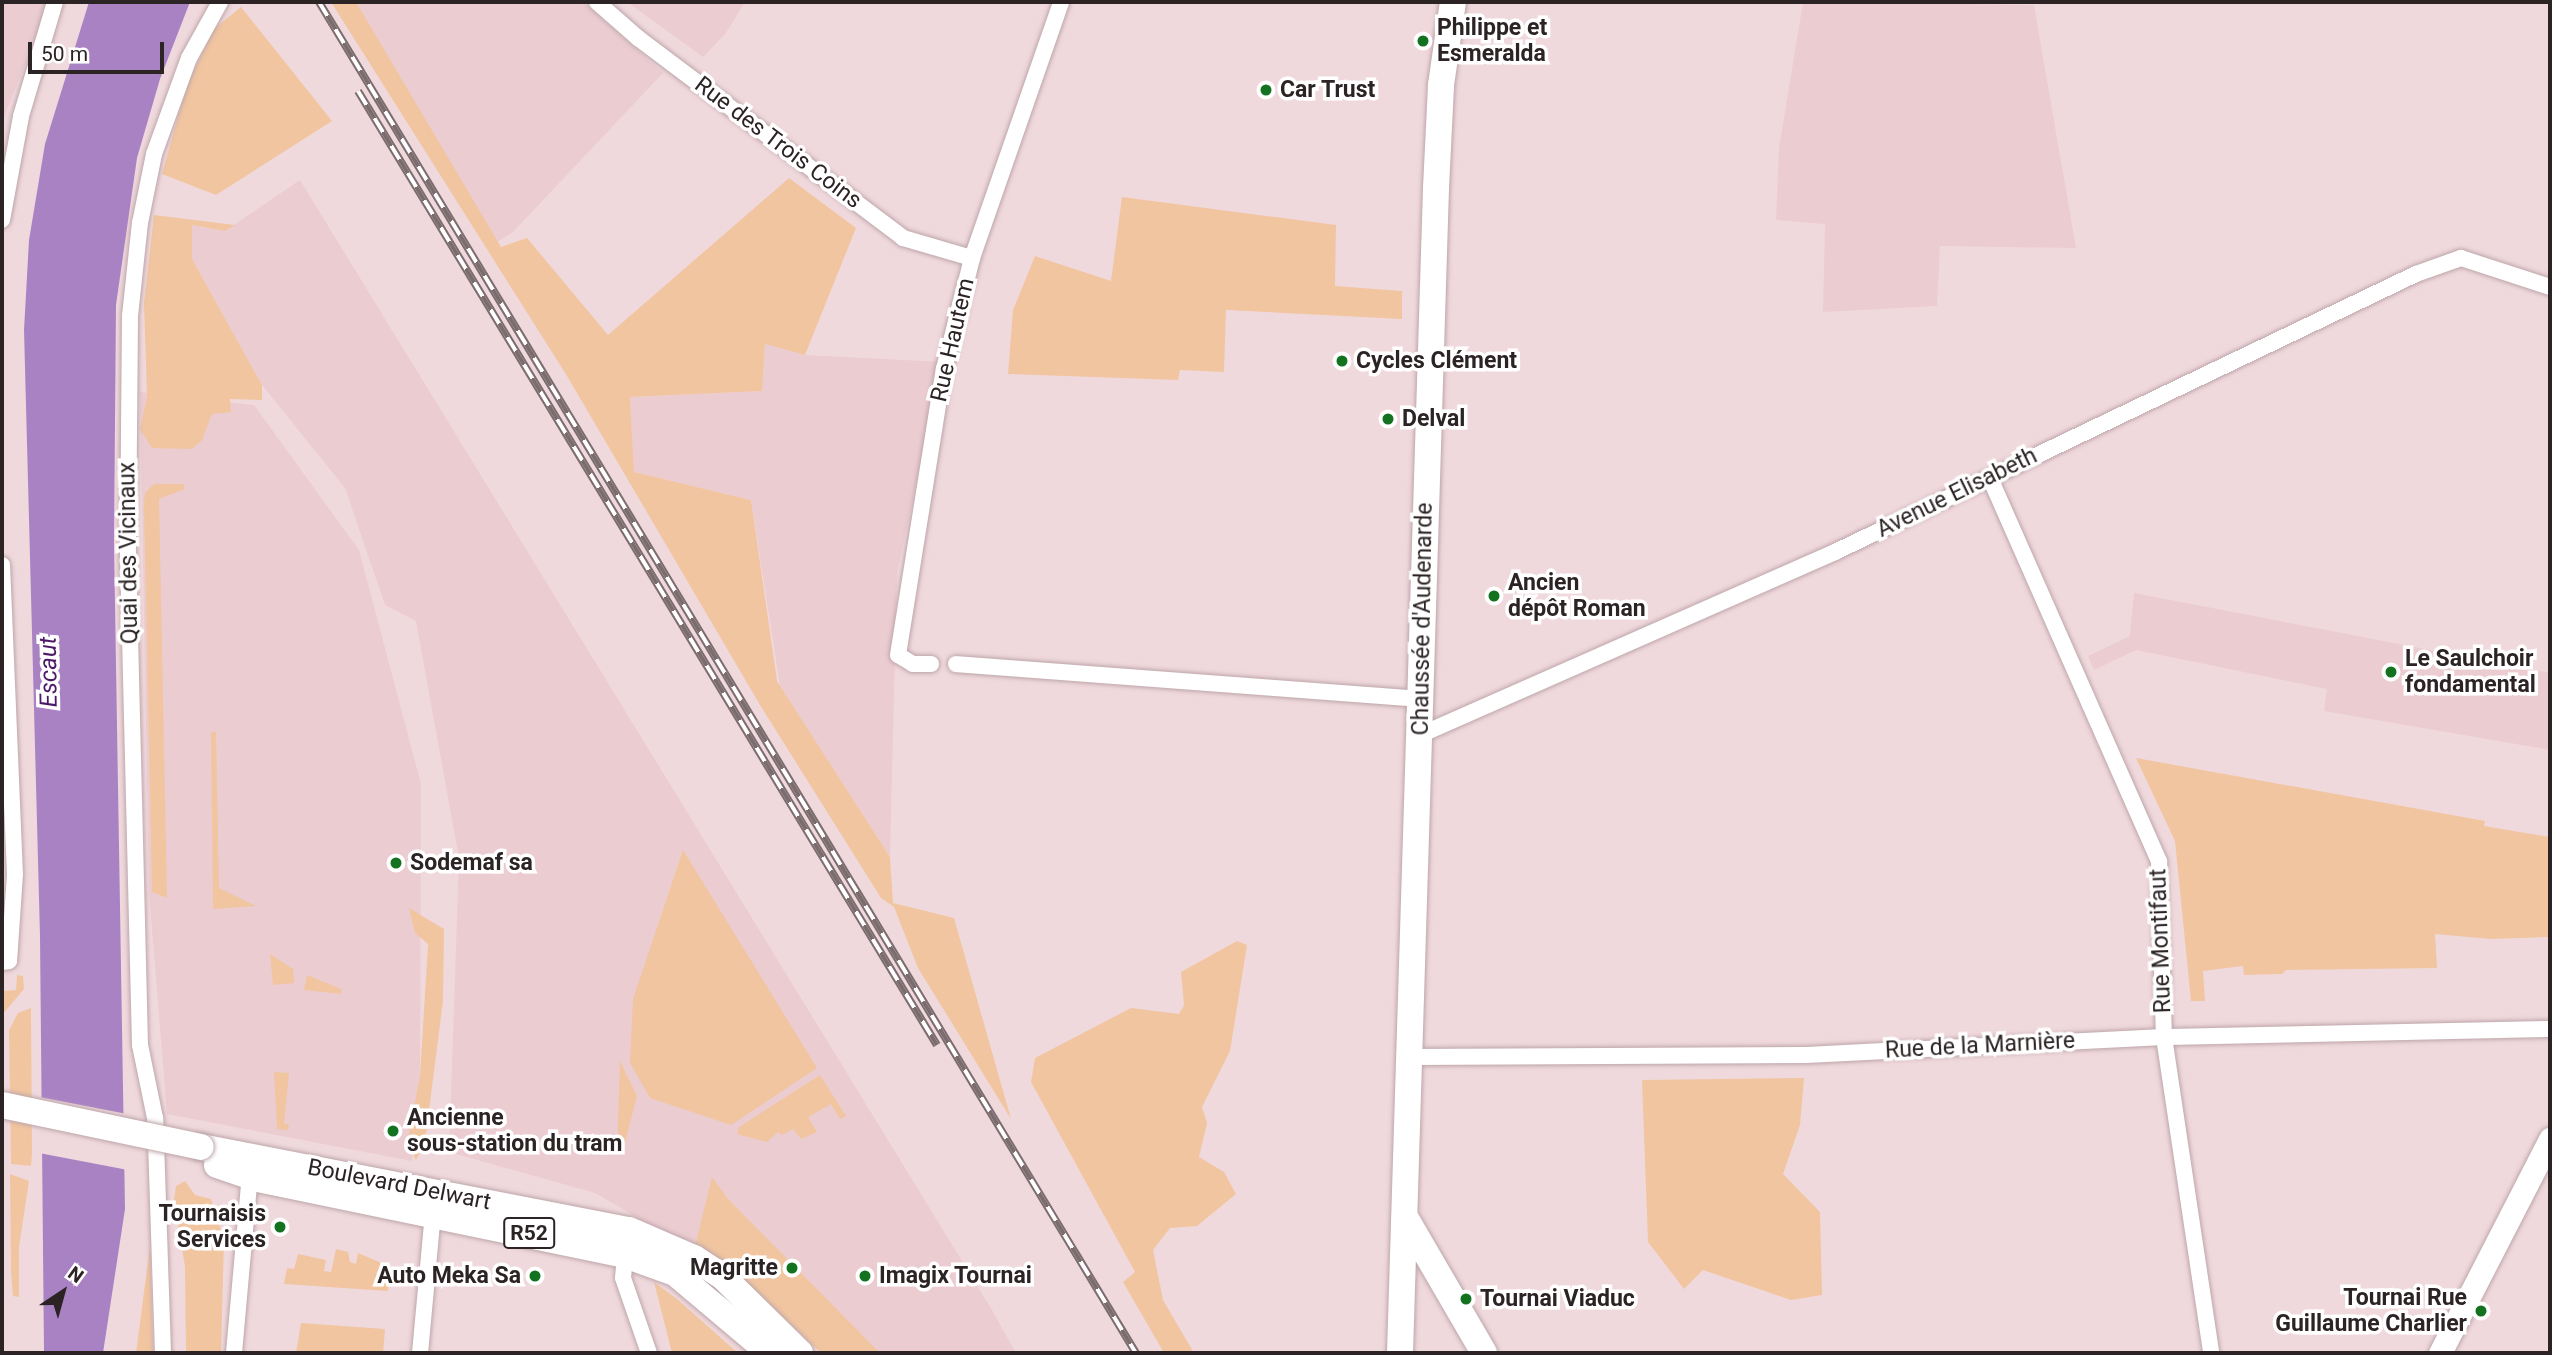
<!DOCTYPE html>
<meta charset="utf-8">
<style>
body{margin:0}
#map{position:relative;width:2552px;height:1355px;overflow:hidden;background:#f0d9dd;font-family:Roboto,sans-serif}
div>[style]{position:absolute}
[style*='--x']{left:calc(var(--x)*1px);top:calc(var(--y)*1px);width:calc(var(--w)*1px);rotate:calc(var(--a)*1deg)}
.built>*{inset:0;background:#ebccd1}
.green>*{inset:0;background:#f1c5a0}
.water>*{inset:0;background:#a982c4}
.pier>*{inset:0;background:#f0d9dd}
.roads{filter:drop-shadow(0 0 2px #bda6aa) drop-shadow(0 0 2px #bda6aa)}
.street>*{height:16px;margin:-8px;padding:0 8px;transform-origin:8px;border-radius:8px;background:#fff}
.secondary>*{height:23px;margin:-11.5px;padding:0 11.5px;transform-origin:11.5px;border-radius:11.5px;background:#fff}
.primary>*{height:26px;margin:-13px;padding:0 13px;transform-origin:13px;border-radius:13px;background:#fff}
.rail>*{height:8px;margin-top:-4px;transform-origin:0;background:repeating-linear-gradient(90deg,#fff 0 16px,#7b6d6f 0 32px);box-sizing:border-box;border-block:2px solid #7b6d6f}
.bridges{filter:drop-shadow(0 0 2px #bda6aa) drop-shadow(0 0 2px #bda6aa)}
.primary-bridge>*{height:26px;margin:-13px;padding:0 13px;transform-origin:13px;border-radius:13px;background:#fff}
.dots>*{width:19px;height:19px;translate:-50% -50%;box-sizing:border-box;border:4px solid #fff;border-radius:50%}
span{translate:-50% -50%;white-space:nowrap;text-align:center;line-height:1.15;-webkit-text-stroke:7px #fff;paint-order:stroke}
.shield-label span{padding:2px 5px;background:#fff;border:2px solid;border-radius:5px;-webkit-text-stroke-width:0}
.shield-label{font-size:21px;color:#2b2324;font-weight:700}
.poi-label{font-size:23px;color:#2b2324;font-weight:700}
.left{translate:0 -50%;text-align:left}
.right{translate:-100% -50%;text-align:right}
.street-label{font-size:23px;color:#2b2324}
.water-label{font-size:24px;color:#4c1969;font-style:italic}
.frame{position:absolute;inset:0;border:4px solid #2b2324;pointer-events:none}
.north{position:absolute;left:28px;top:1257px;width:70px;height:70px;-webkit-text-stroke:5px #fff;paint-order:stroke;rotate:36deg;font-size:19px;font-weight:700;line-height:28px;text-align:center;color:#2b2324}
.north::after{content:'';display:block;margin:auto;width:24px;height:32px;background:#2b2324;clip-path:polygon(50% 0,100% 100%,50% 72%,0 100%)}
.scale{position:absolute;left:28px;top:42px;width:136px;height:32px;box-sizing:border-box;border:4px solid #2b2324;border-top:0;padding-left:9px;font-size:21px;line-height:24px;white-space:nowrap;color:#2b2324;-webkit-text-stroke:5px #fff;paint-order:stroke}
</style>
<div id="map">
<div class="built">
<div style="clip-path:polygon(2px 2px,50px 2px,2px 122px)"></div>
<div style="clip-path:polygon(349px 2px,583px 2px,663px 73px,513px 232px,494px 244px)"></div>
<div style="clip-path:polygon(627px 2px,745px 2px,726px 33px,703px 57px)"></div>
<div style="clip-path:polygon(1803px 2px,2034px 5px,2076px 248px,1940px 246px,1937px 306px,1823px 312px,1825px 224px,1776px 220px,1779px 148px)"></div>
<div style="clip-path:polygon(300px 180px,992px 1310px,1016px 1353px,821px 1353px,741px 1277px,595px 1193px,449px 1152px,459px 858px,416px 621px,385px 605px,345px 488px,262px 385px,192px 259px,192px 225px,225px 231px)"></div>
<div style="clip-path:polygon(765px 344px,805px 355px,942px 362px,897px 573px,890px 857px,780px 686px,751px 500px,634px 472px,630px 397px,762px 391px)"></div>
<div style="clip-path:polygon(140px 392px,254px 405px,359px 550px,421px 784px,420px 1076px,412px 1161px,167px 1114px,149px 892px)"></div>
<div style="clip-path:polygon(2134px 593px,2550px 673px,2550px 750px,2324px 711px,2327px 689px,2136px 650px,2094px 670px,2088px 656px,2130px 636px)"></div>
</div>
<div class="green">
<div style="clip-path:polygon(331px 2px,356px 2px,501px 247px,527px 238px,608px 335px,789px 178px,856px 228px,805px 355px,765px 344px,762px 391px,630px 397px,634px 472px,751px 500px,777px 681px,890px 857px,893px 903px,954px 918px,1011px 1119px,918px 968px,894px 907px,881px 898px,760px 705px,567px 376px)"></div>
<div style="clip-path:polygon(241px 7px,332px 121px,216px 195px,162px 174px,187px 85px,214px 29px)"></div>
<div style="clip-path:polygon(1122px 197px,1336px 225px,1335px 286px,1402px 291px,1402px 319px,1226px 310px,1224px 372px,1180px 370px,1178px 380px,1008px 374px,1013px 310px,1035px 256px,1111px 281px)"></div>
<div style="clip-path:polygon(154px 215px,235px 225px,225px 231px,192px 225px,192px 259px,262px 385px,262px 400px,230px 399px,231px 412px,212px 414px,202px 440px,192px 449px,152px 448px,140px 429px,147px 397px,144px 303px)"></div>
<div style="clip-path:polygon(154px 484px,183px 484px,185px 489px,159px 499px,167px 898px,152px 892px,144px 504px,145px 493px)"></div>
<div style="clip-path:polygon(211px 732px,216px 732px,219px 888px,256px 906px,213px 909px)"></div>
<div style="clip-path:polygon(2136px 758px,2485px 821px,2484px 826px,2550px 837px,2550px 937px,2491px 939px,2435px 934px,2437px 968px,2286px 970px,2282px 974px,2244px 975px,2243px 966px,2203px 971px,2205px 1001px,2191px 1001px,2175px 841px)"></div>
<div style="clip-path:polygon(683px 850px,817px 1068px,731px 1125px,650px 1098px,630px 1063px,633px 999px)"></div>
<div style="clip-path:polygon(409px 908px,444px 929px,443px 1001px,425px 1142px,416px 1160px,407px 1144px,420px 1076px,428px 944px,415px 933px)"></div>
<div style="clip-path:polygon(1237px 941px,1247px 945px,1230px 1051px,1202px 1107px,1207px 1123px,1199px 1157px,1224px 1172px,1236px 1194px,1197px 1226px,1170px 1228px,1153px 1250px,1163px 1300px,1194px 1353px,1164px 1353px,1123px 1282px,1135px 1272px,1031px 1082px,1035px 1058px,1131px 1008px,1179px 1014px,1184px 1005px,1181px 972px)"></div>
<div style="clip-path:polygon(270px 954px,293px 969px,294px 983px,273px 985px)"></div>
<div style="clip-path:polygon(17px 975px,23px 976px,24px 989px,2px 1015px,2px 991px,16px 990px)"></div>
<div style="clip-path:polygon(307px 975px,341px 989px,341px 994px,304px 990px)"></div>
<div style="clip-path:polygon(31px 1008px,32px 1153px,31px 1166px,11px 1164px,9px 1030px,18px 1013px)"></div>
<div style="clip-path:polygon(620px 1061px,637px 1096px,622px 1154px,617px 1154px)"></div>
<div style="clip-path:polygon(274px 1072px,289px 1073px,284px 1124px,289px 1124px,288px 1130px,277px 1129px)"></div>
<div style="clip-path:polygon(820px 1075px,846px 1116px,840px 1119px,831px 1104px,808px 1117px,817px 1132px,801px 1139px,793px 1129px,782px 1135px,778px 1132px,767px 1142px,737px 1134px,739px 1127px)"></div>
<div style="clip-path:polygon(1804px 1078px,1800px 1125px,1783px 1174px,1820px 1212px,1822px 1295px,1791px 1300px,1703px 1270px,1684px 1289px,1648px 1242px,1642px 1080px)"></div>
<div style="clip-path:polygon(10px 1174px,29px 1181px,19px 1247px,19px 1297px,13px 1296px,11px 1273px)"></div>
<div style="clip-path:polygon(712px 1177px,728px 1199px,880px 1353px,821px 1353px,741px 1277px,694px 1250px)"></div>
<div style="clip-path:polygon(185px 1181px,195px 1195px,211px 1199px,224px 1240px,221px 1353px,186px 1353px,185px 1267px,174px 1199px,176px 1186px)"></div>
<div style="clip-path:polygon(150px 1246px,153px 1353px,136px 1353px)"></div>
<div style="clip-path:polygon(336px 1249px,348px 1252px,350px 1262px,356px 1264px,358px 1253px,398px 1270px,398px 1275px,389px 1275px,388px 1291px,284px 1284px,287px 1268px,294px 1269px,298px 1254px,326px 1260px,324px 1271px,331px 1272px)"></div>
<div style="clip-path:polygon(654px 1282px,677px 1299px,738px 1353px,672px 1353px)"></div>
<div style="clip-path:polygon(301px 1323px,385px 1329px,383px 1353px,296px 1353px)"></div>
</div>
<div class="water">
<div style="clip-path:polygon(89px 2px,190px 2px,160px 79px,137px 158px,116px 305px,114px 543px,125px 1209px,103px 1353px,44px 1353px,40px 936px,24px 330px,29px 240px,45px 144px)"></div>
</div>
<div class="pier">
<div style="clip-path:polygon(39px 1097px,127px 1114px,128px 1170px,39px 1153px)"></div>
</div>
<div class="roads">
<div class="street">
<div style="--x:597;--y:2;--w:55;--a:41.3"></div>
<div style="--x:638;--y:38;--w:332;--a:37"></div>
<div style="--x:903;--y:238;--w:72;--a:16.2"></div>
<div style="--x:2;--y:220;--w:106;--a:-79.6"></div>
<div style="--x:21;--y:116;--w:119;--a:-73.4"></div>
<div style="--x:1990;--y:478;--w:419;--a:66.2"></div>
<div style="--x:2159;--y:861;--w:176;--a:88.4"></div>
<div style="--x:2164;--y:1037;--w:319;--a:81.5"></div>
<div style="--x:2;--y:565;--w:309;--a:87.6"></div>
<div style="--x:15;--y:874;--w:87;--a:93.9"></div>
<div style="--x:9;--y:961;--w:7;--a:172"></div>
<div style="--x:931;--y:664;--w:18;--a:180"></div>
<div style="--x:913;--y:664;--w:17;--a:-149"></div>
<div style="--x:898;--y:655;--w:290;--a:-80.9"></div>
<div style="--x:944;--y:369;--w:114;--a:-75.8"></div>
<div style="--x:972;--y:258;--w:271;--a:-70.8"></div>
<div style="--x:956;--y:664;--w:465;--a:4.3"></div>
<div style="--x:1420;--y:735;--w:454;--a:-23.8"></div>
<div style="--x:1835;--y:552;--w:644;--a:-25.57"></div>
<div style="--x:2416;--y:274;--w:48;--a:-19.6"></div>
<div style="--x:2461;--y:258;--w:94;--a:18"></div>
<div style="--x:1409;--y:1057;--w:397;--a:-0.3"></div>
<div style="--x:1806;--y:1055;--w:358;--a:-2.9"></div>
<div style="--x:2164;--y:1037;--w:386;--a:-1.2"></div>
<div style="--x:625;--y:1255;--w:23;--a:95"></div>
<div style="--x:623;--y:1278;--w:79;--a:70.9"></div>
<div style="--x:163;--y:1353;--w:235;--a:-91.9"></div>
<div style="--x:155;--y:1118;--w:75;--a:-101.6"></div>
<div style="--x:140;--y:1045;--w:499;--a:-91.4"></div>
<div style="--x:128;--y:546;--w:230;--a:-89.5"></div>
<div style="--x:130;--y:316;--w:94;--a:-83.9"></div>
<div style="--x:140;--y:223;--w:70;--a:-78.5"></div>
<div style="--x:154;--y:154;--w:102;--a:-70"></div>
<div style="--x:189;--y:58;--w:64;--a:-61"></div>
<div style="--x:234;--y:1353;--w:179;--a:-84.9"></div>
<div style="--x:420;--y:1353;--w:140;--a:-84.7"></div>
</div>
<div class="secondary">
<div style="--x:2440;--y:1353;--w:241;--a:-62.8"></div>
</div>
<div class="primary">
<div style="--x:201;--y:1147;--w:436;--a:11"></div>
<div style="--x:629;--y:1230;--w:71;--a:23.3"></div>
<div style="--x:694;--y:1258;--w:35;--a:33"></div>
<div style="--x:723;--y:1277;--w:108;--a:44.6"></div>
<div style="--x:217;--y:1165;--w:43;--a:18.9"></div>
<div style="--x:258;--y:1179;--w:375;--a:11.7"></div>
<div style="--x:625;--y:1255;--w:53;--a:19.8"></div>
<div style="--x:675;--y:1273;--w:124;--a:40.1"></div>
<div style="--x:1405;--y:1217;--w:157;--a:59.8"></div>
<div style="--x:1400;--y:1353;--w:1166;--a:-88.23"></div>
<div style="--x:1436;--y:188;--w:103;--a:-87.2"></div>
<div style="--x:1441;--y:85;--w:84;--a:-81.8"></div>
</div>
</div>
<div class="rail">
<div style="--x:319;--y:2;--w:1579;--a:58.84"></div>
<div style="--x:358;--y:91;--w:1116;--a:58.75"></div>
</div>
<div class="bridges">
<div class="primary-bridge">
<div style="--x:2;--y:1105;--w:203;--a:11.9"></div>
</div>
</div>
<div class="dots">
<div style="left:1423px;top:41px;background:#137220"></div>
<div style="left:1266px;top:90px;background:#137220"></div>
<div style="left:1342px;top:361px;background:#137220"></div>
<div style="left:1388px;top:419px;background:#137220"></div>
<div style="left:1494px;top:596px;background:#137220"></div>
<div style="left:2391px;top:672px;background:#137220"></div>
<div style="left:396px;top:863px;background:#137220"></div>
<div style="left:393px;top:1131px;background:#137220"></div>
<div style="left:280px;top:1227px;background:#137220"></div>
<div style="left:792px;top:1268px;background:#137220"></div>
<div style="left:535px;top:1276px;background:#137220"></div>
<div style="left:865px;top:1276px;background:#137220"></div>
<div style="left:1466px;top:1299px;background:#137220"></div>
<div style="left:2481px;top:1311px;background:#137220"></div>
</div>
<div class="shield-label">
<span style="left:529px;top:1233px">R52</span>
</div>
<div class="poi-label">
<span class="left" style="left:1437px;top:41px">Philippe et<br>Esmeralda</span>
<span class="left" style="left:1280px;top:90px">Car Trust</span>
<span class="left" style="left:1356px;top:361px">Cycles Clément</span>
<span class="left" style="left:1402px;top:419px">Delval</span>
<span class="left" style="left:1508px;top:596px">Ancien<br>dépôt Roman</span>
<span class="left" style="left:2405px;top:672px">Le Saulchoir<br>fondamental</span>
<span class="left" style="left:410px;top:863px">Sodemaf sa</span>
<span class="left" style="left:407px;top:1131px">Ancienne<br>sous-station du tram</span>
<span class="right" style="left:266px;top:1227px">Tournaisis<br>Services</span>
<span class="right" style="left:778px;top:1268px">Magritte</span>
<span class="right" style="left:521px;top:1276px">Auto Meka Sa</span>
<span class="left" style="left:879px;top:1276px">Imagix Tournai</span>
<span class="right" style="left:2467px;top:1311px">Tournai Rue<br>Guillaume Charlier</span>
<span class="left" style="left:1480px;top:1299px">Tournai Viaduc</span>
</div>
<div class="street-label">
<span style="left:778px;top:143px;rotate:37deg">Rue des Trois Coins</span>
<span style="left:953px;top:340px;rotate:-77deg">Rue Hautem</span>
<span style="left:1957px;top:493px;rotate:-26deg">Avenue Elisabeth</span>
<span style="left:129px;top:553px;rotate:-91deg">Quai des Vicinaux</span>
<span style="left:1423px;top:619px;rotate:-89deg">Chaussée d'Audenarde</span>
<span style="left:2161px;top:941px;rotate:-92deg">Rue Montifaut</span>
<span style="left:1980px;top:1046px;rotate:-3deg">Rue de la Marnière</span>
<span style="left:399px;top:1185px;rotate:11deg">Boulevard Delwart</span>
</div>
<div class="water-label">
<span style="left:49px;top:672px;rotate:-91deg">Escaut</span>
</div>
<div class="frame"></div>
<div class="north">N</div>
<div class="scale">50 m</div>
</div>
